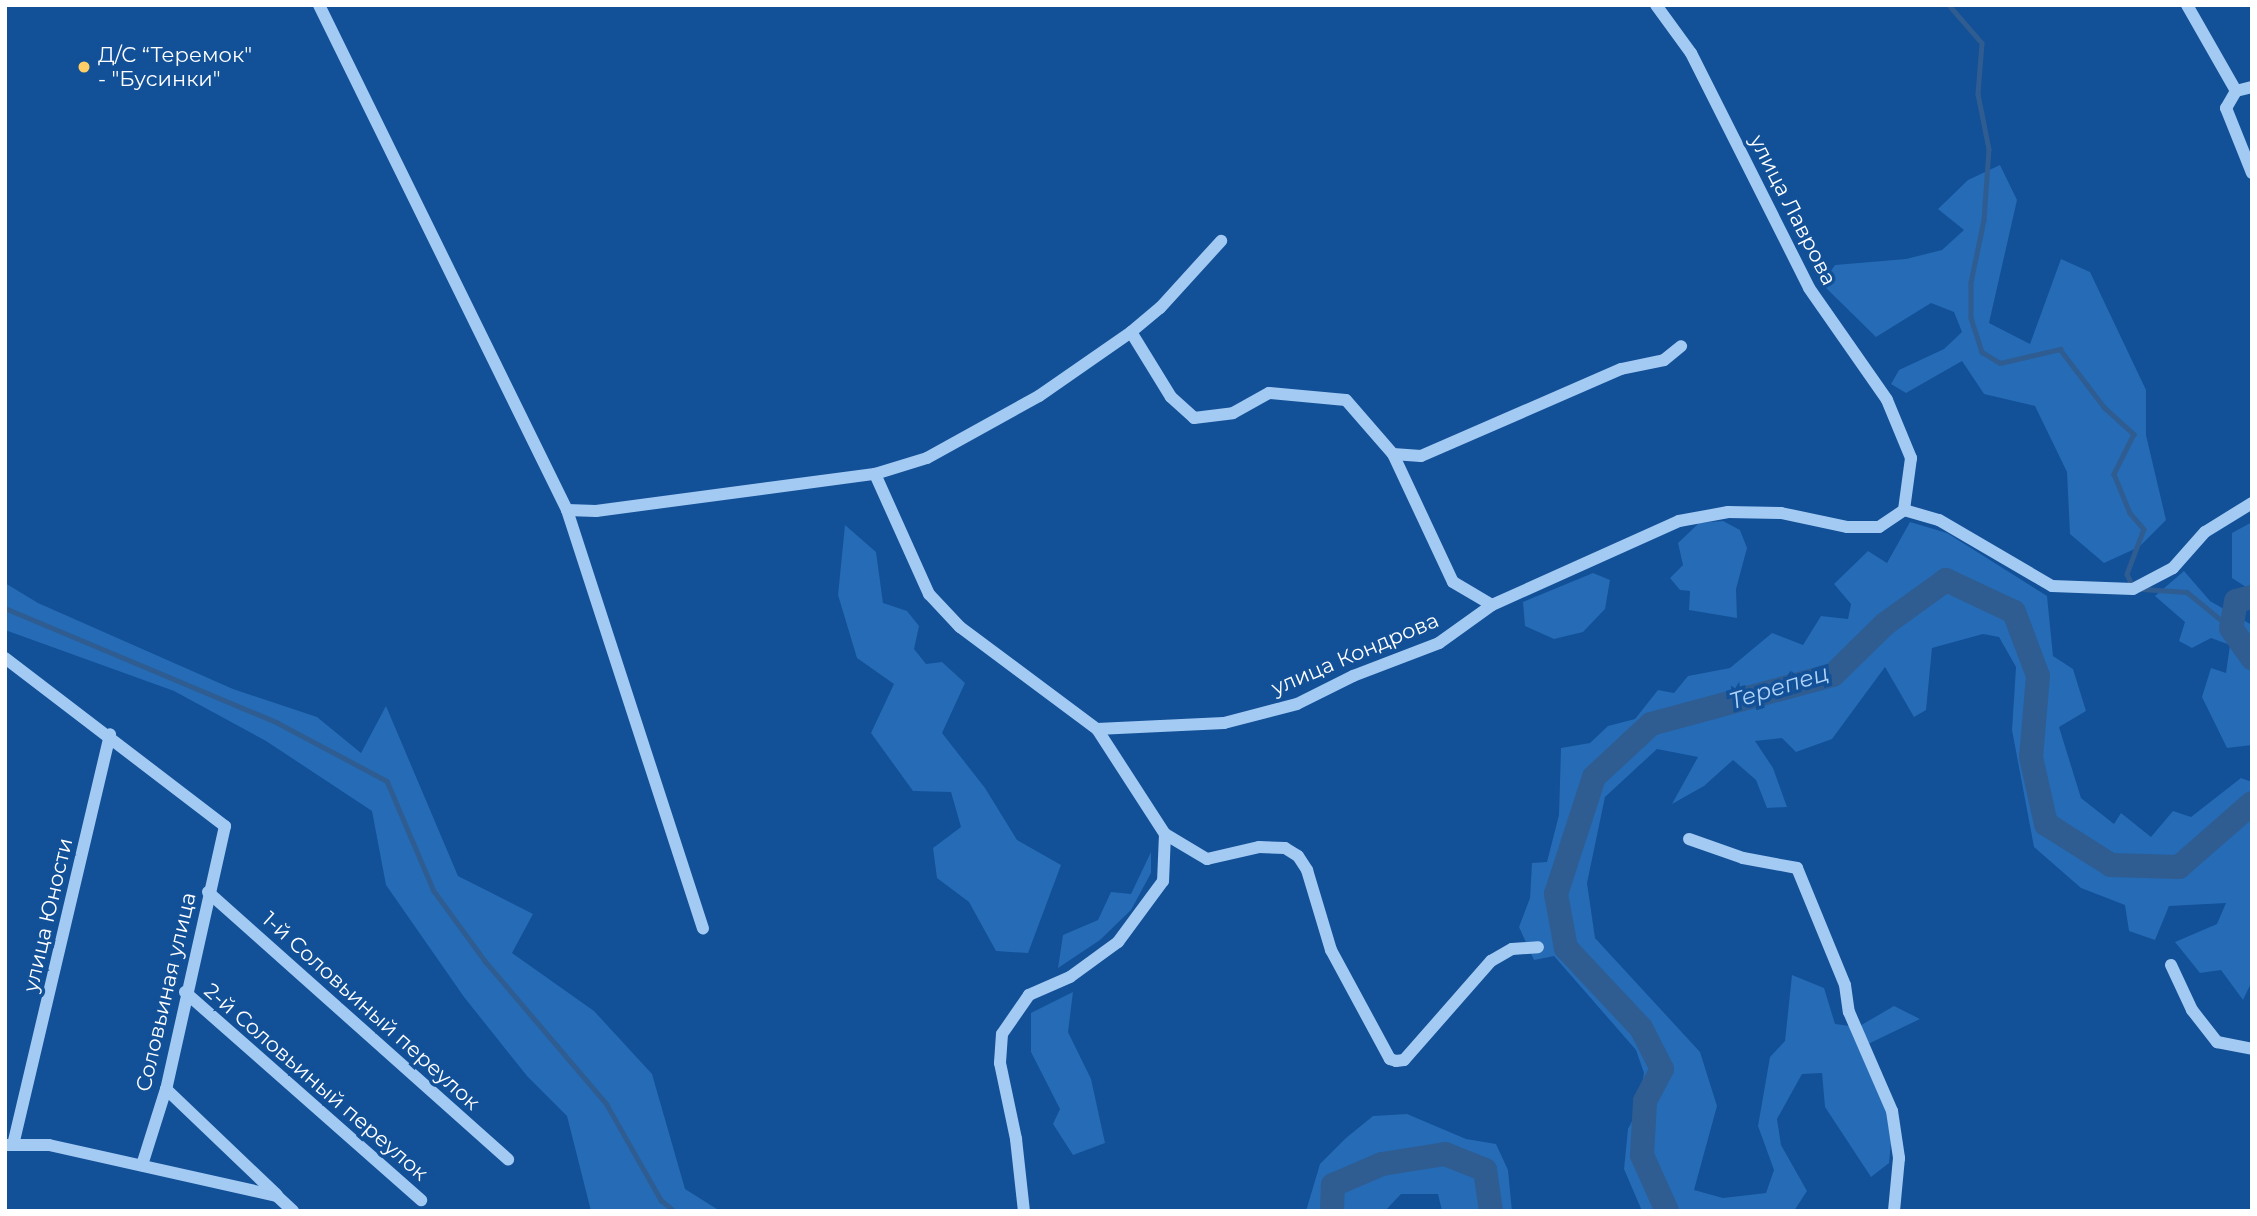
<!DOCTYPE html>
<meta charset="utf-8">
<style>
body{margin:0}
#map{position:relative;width:2257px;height:1216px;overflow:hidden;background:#125098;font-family:Montserrat,sans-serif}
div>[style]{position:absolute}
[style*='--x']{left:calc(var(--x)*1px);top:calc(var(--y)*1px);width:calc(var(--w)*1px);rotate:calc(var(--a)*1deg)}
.green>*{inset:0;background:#256bb6}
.stream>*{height:4.5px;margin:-2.25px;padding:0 2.25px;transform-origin:2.25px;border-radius:2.25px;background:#2f5d91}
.river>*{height:24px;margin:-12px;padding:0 12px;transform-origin:12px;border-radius:12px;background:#2f5d91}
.minor>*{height:12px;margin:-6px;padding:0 6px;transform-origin:6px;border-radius:6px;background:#a3caf3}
.dots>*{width:19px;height:19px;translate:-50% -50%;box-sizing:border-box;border:4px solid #125098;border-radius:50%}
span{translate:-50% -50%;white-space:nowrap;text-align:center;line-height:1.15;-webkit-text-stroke:7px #125098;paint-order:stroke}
.poi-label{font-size:21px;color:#fff}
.left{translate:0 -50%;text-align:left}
.street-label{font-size:21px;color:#fff}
.water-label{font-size:23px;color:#b0d4fa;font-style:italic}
.frame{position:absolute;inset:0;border:7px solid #fff;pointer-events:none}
</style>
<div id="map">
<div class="green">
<div style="clip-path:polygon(2000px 165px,2017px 200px,1989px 323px,2030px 344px,2061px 259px,2090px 272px,2146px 390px,2146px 435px,2166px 520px,2139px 547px,2104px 563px,2070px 534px,2067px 472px,2035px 406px,1984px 394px,1962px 361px,1906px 393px,1891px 384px,1899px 370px,1944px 349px,1962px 332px,1954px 312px,1931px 303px,1876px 337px,1822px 284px,1835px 265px,1906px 259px,1942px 250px,1964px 230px,1938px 209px,1968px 180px)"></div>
<div style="clip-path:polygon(1723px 521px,1740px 530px,1747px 548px,1736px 589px,1737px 618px,1689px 610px,1690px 591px,1680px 590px,1670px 578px,1683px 565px,1678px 543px,1699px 523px)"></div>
<div style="clip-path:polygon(1910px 522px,1947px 533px,2047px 596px,2053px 656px,2073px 669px,2086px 711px,2059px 727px,2081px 798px,2114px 824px,2121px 813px,2151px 837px,2173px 811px,2191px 817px,2241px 778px,2252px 782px,2252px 981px,2243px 1000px,2221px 970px,2200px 973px,2175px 942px,2217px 924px,2226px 903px,2169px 906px,2155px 940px,2129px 931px,2125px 905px,2081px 888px,2034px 847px,2012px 730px,2016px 667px,1999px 637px,1983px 634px,1932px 648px,1926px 710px,1914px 717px,1885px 667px,1832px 739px,1796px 752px,1782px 738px,1755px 741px,1773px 768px,1787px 807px,1767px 808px,1756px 780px,1733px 760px,1704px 786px,1672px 804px,1698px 757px,1657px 749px,1605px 797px,1587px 883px,1595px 938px,1700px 1052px,1717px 1106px,1694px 1190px,1723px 1198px,1766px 1193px,1774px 1170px,1758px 1126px,1770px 1057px,1785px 1041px,1792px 975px,1824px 988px,1835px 1024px,1858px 1027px,1894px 1006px,1920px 1019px,1866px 1045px,1892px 1132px,1889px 1163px,1871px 1177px,1825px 1107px,1822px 1073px,1802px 1074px,1777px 1119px,1781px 1145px,1807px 1191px,1794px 1211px,1642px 1211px,1624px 1169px,1628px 1129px,1638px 1109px,1644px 1073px,1636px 1050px,1554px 956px,1534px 960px,1519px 927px,1530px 898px,1532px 863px,1547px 862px,1559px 815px,1561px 748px,1590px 743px,1608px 726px,1635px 719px,1658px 690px,1674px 693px,1688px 676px,1730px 668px,1772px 633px,1803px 645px,1821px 616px,1848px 619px,1851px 604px,1834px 584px,1868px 551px,1887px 563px)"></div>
<div style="clip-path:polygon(2252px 522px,2252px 591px,2232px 578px,2232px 533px)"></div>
<div style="clip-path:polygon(845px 525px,876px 552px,883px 603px,907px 611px,919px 626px,914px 649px,926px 664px,942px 662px,965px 683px,942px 733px,985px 788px,1017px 840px,1061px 865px,1028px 953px,996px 951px,969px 902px,937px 878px,933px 848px,961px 827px,951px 792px,913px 791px,871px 733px,894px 684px,857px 658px,838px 595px)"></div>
<div style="clip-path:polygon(2184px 571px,2210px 601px,2252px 625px,2252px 745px,2227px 748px,2202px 697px,2211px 668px,2226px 673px,2230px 645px,2211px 638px,2192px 648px,2179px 641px,2185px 622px,2155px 596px)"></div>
<div style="clip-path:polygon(1593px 573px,1610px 580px,1605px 609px,1583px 632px,1554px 639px,1525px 626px,1523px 602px)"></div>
<div style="clip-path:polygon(5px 583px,38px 603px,233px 689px,317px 717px,361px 753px,386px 706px,458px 876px,533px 914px,512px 953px,594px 1011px,652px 1074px,685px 1189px,720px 1211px,591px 1211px,567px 1116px,527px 1076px,464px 997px,386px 885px,372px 811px,266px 741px,174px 691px,5px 630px)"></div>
<div style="clip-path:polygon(1151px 852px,1151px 873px,1131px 910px,1100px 940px,1058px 968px,1063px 935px,1098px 920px,1111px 892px,1131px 894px)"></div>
<div style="clip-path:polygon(1073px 992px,1068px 1032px,1091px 1079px,1105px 1143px,1073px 1155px,1053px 1124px,1060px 1109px,1031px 1052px,1031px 1013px)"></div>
<div style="clip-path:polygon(1407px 1114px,1466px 1139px,1496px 1144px,1508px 1170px,1512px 1211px,1442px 1211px,1438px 1194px,1401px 1194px,1385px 1211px,1306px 1211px,1320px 1164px,1346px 1138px,1373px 1116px)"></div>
</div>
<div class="stream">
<div style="--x:1949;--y:5;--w:50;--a:49"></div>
<div style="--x:1982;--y:43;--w:51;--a:94.5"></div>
<div style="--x:1978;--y:94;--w:56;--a:78.7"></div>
<div style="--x:1989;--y:149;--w:71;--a:94"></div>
<div style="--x:1984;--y:220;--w:64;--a:101.7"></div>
<div style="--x:1971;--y:283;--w:35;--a:90"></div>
<div style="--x:1971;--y:318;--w:36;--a:72"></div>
<div style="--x:1982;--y:352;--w:21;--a:31"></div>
<div style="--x:2000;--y:363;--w:62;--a:-13.1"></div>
<div style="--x:2060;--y:349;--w:74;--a:52.7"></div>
<div style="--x:2105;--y:408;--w:39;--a:42"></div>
<div style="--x:2134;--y:434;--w:45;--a:116.6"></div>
<div style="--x:2114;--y:474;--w:42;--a:67.7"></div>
<div style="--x:2130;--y:513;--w:21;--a:49"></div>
<div style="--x:2144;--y:529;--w:48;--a:110.7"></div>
<div style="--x:2127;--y:574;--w:14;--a:65"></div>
<div style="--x:2143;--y:589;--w:44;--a:3.9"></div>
<div style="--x:2187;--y:592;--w:57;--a:39.3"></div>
<div style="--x:5;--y:608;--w:296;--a:22.8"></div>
<div style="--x:278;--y:723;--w:123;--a:28"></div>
<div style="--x:387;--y:781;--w:120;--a:66.9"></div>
<div style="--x:434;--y:891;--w:87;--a:53.9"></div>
<div style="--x:485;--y:961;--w:187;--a:49.6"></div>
<div style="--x:606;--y:1103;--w:112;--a:60.4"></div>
<div style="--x:661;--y:1200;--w:17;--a:40"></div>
</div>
<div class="river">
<div style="--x:2252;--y:597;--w:16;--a:166"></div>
<div style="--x:2236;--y:601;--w:27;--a:100"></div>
<div style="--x:2231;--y:628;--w:37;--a:55"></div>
<div style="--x:1332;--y:1211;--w:26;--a:-88"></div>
<div style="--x:1333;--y:1185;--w:53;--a:-23.2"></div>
<div style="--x:1382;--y:1164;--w:64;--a:-9"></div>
<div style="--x:1445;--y:1154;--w:43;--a:21.8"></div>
<div style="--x:1485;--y:1170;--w:41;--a:81.7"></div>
<div style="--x:1667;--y:1211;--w:61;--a:-114.1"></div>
<div style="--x:1642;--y:1155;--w:54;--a:-86.8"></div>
<div style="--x:1645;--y:1101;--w:36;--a:-62"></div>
<div style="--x:1662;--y:1069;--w:46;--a:-117.1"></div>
<div style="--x:1641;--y:1028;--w:110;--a:-133.2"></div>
<div style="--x:1566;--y:948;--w:55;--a:-100.5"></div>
<div style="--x:1556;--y:894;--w:123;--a:-72"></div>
<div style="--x:1594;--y:777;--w:78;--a:-42.9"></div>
<div style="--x:1651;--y:724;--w:188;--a:-15.1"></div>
<div style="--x:1833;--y:675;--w:73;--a:-44.4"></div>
<div style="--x:1885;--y:624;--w:75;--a:-35.8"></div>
<div style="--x:1946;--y:580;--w:75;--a:25.2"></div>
<div style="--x:2014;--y:612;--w:68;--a:69.4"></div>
<div style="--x:2038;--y:676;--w:81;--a:94.9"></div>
<div style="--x:2031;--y:757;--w:69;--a:77.4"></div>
<div style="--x:2046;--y:824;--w:77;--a:32.2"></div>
<div style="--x:2111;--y:865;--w:68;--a:1.7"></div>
<div style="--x:2179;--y:867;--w:97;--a:-41.2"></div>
</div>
<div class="minor">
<div style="--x:319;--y:5;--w:563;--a:63.84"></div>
<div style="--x:567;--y:510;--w:29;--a:2"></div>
<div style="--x:596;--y:511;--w:281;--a:-7.6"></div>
<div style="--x:875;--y:474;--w:54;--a:-17.1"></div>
<div style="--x:927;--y:458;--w:128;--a:-29"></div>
<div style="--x:1039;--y:396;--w:112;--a:-34.8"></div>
<div style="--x:1131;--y:332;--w:38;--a:-40"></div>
<div style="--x:1160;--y:308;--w:91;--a:-47.7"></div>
<div style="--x:1656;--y:5;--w:59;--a:53.9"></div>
<div style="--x:1691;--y:53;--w:263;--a:63.3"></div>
<div style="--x:1809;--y:288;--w:136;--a:55.1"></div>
<div style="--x:1887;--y:400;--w:63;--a:67.5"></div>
<div style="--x:1911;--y:458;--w:52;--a:97.7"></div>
<div style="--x:2187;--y:5;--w:99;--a:60.3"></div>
<div style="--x:2236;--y:91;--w:20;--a:120"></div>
<div style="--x:2226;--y:108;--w:70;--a:68.2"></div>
<div style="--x:2236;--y:91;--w:16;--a:-14"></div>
<div style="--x:1131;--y:332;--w:76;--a:58.4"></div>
<div style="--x:1171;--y:397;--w:31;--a:42"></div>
<div style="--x:1194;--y:418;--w:39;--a:-7"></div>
<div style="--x:1233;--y:413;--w:41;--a:-29.1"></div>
<div style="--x:1269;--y:393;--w:77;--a:5.2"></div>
<div style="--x:1346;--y:400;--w:72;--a:49"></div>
<div style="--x:1393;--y:454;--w:141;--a:64.9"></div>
<div style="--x:1453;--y:582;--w:45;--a:30.5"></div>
<div style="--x:1393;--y:454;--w:28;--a:4"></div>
<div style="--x:1421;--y:456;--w:218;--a:-23.5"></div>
<div style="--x:1621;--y:369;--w:44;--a:-11.8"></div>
<div style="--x:1664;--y:360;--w:22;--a:-39"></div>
<div style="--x:875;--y:474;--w:132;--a:65.8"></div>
<div style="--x:929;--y:594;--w:45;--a:46.8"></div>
<div style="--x:960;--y:627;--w:171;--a:36.7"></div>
<div style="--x:1097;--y:729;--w:125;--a:57.1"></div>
<div style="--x:1165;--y:834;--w:47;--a:92.4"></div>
<div style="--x:1163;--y:881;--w:76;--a:126.4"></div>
<div style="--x:1118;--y:942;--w:59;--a:143.9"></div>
<div style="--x:1070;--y:977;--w:45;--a:156.3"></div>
<div style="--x:1029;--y:995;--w:47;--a:124.7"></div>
<div style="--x:1002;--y:1034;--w:29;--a:94"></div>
<div style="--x:1000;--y:1063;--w:78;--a:78.1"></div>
<div style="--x:1016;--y:1139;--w:72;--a:83.7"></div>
<div style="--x:567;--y:510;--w:440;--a:72"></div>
<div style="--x:1904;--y:510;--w:36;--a:16"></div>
<div style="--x:1939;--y:520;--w:131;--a:30.3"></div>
<div style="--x:2052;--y:586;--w:81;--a:2.1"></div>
<div style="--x:2133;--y:589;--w:45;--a:-27.7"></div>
<div style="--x:2173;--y:568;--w:48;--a:-48.4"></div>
<div style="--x:2205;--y:532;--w:55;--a:-31.7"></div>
<div style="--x:5;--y:658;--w:277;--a:37.4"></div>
<div style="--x:225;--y:826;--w:270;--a:102.6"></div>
<div style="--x:166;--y:1089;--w:80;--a:107.5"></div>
<div style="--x:1097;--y:729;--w:127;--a:-2.7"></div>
<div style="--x:1224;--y:723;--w:75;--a:-14.6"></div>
<div style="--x:1297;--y:704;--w:63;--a:-26.6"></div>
<div style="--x:1353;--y:676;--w:92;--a:-21"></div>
<div style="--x:1439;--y:643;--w:65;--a:-35.6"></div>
<div style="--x:1492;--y:605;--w:205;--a:-24.2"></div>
<div style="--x:1679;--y:521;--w:50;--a:-10.4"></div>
<div style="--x:1728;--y:512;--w:53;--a:1.1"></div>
<div style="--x:1781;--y:513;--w:67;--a:12"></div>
<div style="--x:1847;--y:527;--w:32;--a:0"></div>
<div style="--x:1879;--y:527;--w:30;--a:-34"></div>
<div style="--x:1165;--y:834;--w:49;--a:30.8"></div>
<div style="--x:1207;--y:859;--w:53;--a:-13"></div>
<div style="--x:1259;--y:847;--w:26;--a:2"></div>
<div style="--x:1285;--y:848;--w:15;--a:32"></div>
<div style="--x:1298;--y:856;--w:17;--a:57"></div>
<div style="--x:1307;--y:870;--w:84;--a:73.3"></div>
<div style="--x:1331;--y:950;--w:124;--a:61.6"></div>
<div style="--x:1390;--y:1059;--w:6;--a:18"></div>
<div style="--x:1396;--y:1061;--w:8;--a:-7"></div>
<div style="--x:1404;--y:1060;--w:132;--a:-48.7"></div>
<div style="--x:1491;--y:961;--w:24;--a:-30"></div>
<div style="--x:1512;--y:949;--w:26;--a:-4"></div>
<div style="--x:1689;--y:839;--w:57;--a:19.4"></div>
<div style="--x:1743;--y:858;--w:55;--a:10.5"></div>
<div style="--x:1797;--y:868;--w:126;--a:67.7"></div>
<div style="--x:1845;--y:985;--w:27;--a:82"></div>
<div style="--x:1849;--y:1012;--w:108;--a:66.5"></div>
<div style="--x:1892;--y:1111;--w:48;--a:81.5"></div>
<div style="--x:1899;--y:1158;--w:53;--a:95.4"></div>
<div style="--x:208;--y:892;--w:402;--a:41.7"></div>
<div style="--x:2171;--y:965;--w:50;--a:65"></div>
<div style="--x:2192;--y:1010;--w:41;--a:52"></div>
<div style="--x:2217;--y:1042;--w:36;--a:11"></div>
<div style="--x:185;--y:992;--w:315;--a:41.4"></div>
<div style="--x:166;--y:1089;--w:153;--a:43.7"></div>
<div style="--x:6;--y:1145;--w:43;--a:0"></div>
<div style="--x:49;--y:1145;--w:234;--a:12.6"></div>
<div style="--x:277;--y:1196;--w:22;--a:43"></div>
<div style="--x:13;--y:1145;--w:422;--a:-76.7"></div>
</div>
<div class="dots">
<div style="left:84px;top:67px;background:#ffce66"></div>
</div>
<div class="poi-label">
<span class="left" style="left:98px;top:67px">Д/С “Теремок"<br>- "Бусинки"</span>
</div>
<div class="street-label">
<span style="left:1793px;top:210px;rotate:63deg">улица Лаврова</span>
<span style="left:1355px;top:654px;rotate:-23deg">улица Кондрова</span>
<span style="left:48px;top:915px;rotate:-77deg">улица Юности</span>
<span style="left:166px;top:992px;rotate:-77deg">Соловьиная улица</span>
<span style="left:371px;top:1011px;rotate:42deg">1-й Соловьиный переулок</span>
<span style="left:316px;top:1082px;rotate:41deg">2-й Соловьиный переулок</span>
</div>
<div class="water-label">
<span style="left:1779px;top:687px;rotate:-17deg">Терепец</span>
</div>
<div class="frame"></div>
</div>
